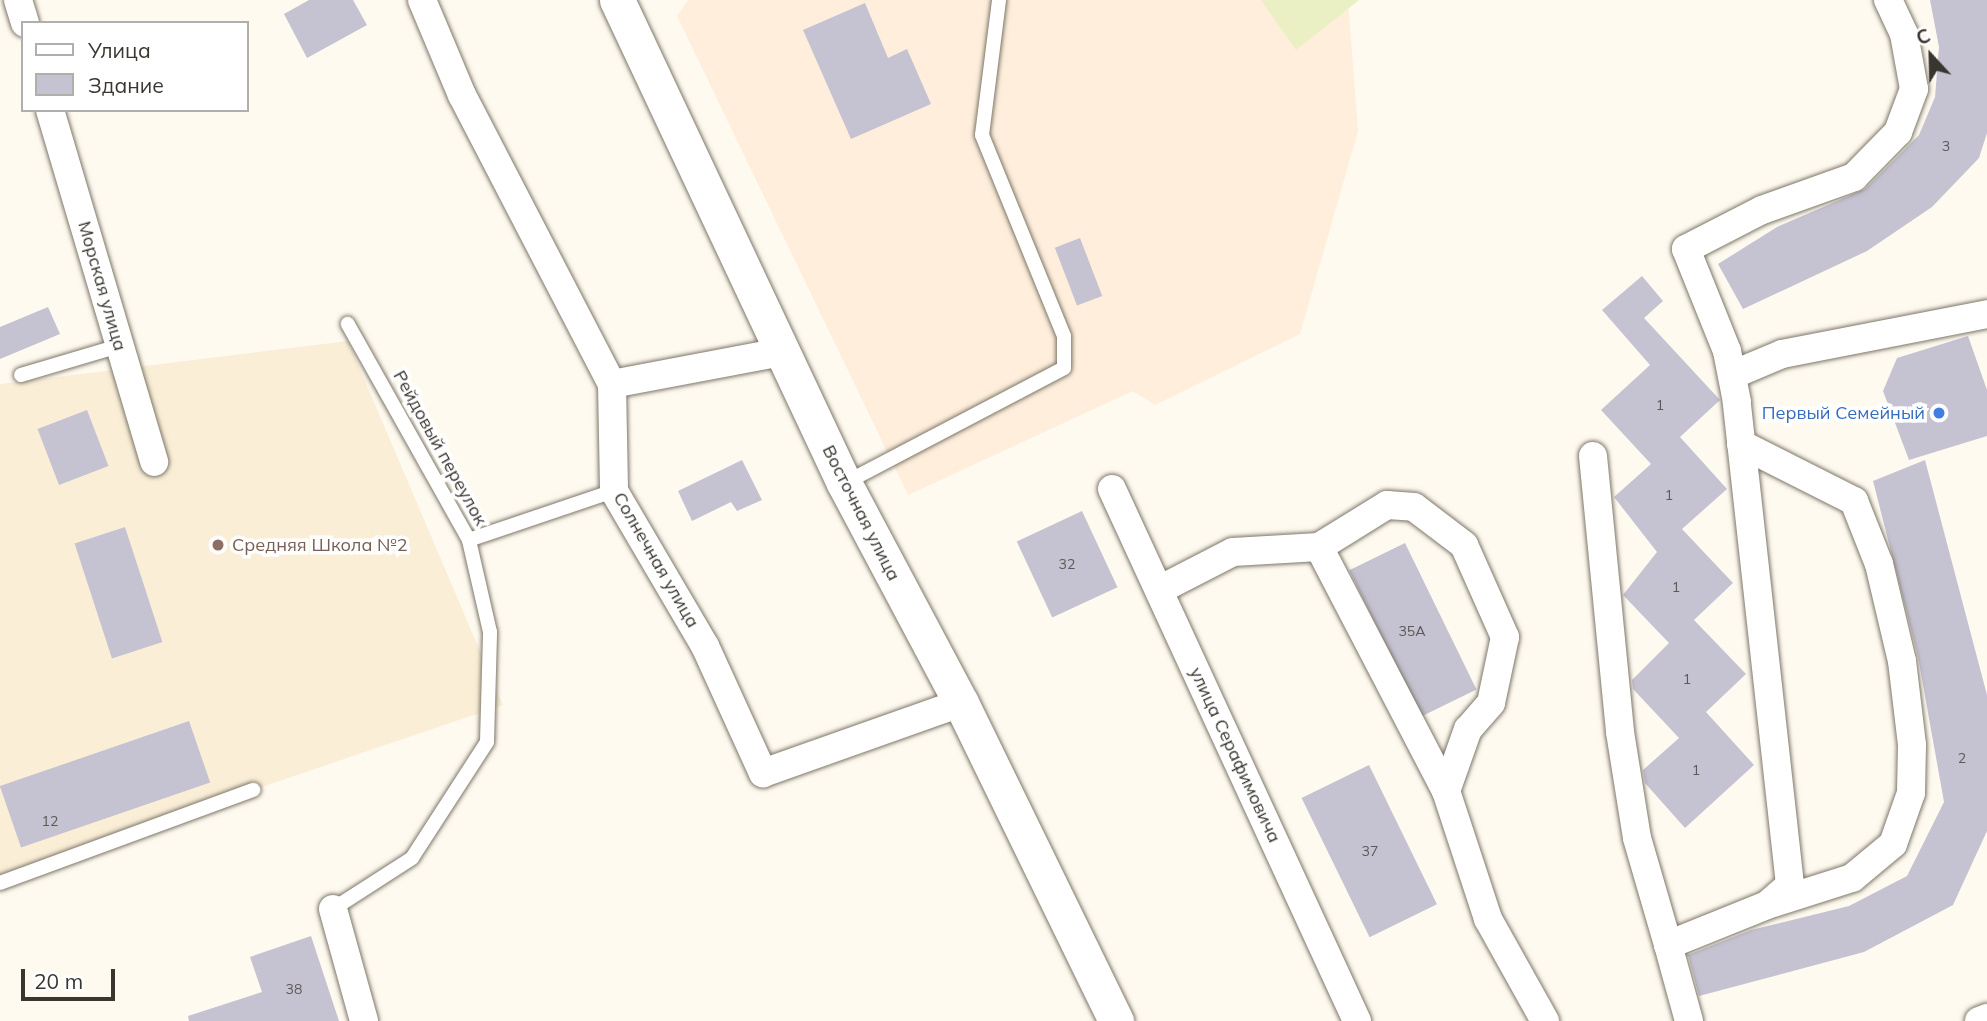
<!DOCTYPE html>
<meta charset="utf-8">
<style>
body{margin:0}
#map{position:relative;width:1987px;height:1021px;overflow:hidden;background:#fffaf0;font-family:Mulish,sans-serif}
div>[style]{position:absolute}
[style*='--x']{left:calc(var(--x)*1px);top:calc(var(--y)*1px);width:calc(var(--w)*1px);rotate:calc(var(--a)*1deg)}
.built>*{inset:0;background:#faeed7}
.industrial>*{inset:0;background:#feeedb}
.green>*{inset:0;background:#ebf0c4}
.building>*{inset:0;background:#c5c2d2;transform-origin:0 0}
.roads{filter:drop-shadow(0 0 2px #7e7769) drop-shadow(0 0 2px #7e7769)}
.service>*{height:14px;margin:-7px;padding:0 7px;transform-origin:7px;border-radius:7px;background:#fff}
.minor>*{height:28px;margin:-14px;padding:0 14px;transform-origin:14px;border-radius:14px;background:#fff}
.tertiary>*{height:35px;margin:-17.5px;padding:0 17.5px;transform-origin:17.5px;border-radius:17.5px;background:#fff}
.dots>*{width:19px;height:19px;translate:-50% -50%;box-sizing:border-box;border:4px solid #fff;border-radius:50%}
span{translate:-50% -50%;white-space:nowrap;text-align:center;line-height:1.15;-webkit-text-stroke:7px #fff;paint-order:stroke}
.number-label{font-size:14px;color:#5c5958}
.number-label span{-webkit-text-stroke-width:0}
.street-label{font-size:18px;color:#393630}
.shop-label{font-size:18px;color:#366cbe}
.right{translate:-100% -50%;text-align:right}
.education-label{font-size:18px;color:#785e54}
.left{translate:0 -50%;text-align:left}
.legend{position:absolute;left:21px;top:21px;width:228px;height:91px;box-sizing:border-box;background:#fff;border:2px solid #b0afac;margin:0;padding:9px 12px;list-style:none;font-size:21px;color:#393630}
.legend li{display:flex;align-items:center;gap:14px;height:35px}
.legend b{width:35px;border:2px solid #b0afac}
.north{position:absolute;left:1896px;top:21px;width:70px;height:70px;-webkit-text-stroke:5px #fff;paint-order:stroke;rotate:338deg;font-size:19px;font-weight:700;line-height:28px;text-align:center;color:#393630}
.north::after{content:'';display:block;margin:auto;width:24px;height:32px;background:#393630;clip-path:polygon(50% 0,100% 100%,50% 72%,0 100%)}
.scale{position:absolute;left:21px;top:969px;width:94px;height:32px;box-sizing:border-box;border:4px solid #393630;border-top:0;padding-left:9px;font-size:21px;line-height:24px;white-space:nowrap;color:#393630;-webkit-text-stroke:5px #fff;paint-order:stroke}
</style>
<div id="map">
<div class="built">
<div style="clip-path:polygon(348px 341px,503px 705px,253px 790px,0 890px,0 384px)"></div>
</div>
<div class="industrial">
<div style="clip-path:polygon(688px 0,1348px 0,1358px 131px,1300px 334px,1155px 405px,1133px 391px,908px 495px,677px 16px)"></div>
</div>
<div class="green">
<div style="clip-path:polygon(1261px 0,1359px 0,1296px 50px)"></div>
</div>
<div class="building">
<div style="clip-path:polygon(309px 0,353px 0,367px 25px,307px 58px,284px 14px)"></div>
<div style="clip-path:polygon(1930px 0,1987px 0,1987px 133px,1979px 158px,1932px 207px,1867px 251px,1743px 309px,1718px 264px,1777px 227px,1865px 189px,1919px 135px,1935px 97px,1939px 47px)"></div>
<div style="clip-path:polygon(865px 3px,888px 58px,907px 49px,931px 104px,851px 139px,803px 30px)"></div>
<div style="left:1080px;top:238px;width:62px;height:27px;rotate:69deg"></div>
<div style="clip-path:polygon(1642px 276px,1663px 301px,1644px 318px,1720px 400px,1680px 437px,1727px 489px,1682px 529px,1733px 583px,1694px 620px,1746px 674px,1706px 712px,1754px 765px,1685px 828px,1645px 783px,1643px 770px,1679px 738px,1633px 689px,1632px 680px,1669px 643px,1623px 595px,1657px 552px,1614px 497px,1651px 464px,1601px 410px,1650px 365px,1602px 310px)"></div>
<div style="clip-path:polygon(48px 307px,60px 334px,0 359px,0 327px)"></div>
<div style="clip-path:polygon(1968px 336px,1987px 390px,1987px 436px,1909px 460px,1883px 391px,1897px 358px)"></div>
<div style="left:87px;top:410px;width:60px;height:53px;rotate:69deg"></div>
<div style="clip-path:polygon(742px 460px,762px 500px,737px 511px,731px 502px,692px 521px,678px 491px)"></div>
<div style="clip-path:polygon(1925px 460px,1987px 695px,1987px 831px,1953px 905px,1864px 952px,1699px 996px,1688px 955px,1751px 930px,1849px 906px,1907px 876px,1944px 802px,1918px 657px,1873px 481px)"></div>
<div style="left:1082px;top:511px;width:84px;height:72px;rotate:65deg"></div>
<div style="left:125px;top:527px;width:121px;height:53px;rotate:72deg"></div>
<div style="left:1405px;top:543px;width:163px;height:62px;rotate:64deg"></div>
<div style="left:189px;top:721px;width:65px;height:200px;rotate:71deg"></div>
<div style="left:1369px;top:765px;width:155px;height:75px;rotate:64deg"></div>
<div style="clip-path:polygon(311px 936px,339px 1021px,189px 1021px,188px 1016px,262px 992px,250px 957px)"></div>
</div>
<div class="roads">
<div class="service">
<div style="--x:21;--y:375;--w:102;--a:-16.5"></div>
<div style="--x:845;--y:483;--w:247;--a:-27.7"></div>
<div style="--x:1064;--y:368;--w:32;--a:-90"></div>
<div style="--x:1064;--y:336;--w:217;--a:-112.2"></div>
<div style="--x:982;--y:135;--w:136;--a:-82.8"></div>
<div style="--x:469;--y:540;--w:153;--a:-18.7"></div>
<div style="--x:0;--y:883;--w:270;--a:-20.2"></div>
<div style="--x:333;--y:909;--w:94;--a:-32.8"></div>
<div style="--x:412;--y:858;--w:138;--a:-57.1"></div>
<div style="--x:487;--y:742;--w:110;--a:-88.4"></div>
<div style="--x:490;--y:632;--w:94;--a:-102.9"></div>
<div style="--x:469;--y:540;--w:248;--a:-119.3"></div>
</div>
<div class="minor">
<div style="--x:18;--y:0;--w:24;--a:73"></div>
<div style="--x:422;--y:0;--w:103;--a:67.2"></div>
<div style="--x:462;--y:95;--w:326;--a:62.6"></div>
<div style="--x:612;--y:384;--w:107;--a:88.9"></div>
<div style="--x:614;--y:491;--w:180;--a:59.6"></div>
<div style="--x:705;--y:646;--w:140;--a:65.5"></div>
<div style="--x:763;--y:773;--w:210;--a:-19.5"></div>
<div style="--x:50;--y:110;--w:367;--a:73.5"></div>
<div style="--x:1732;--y:375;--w:54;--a:-22.8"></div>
<div style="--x:1782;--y:354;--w:209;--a:-11"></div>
<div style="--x:612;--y:384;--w:173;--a:-10.7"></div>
<div style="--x:1741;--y:444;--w:127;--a:26.8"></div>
<div style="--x:1854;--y:501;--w:68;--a:68.4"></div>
<div style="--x:1879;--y:564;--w:100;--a:76.7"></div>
<div style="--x:1902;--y:661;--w:85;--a:83.2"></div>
<div style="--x:1912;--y:745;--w:48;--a:91.2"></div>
<div style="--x:1911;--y:793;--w:54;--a:109.4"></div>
<div style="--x:1893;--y:844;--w:53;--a:140.3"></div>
<div style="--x:1852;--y:878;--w:83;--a:162.4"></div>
<div style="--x:1593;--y:456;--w:277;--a:84.4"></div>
<div style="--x:1620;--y:732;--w:107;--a:80.9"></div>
<div style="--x:1637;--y:838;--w:111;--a:73.8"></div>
<div style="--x:1112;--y:489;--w:586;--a:65.27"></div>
<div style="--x:1319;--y:547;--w:80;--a:-31.7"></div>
<div style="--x:1387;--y:505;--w:27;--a:4"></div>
<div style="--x:1414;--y:507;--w:63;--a:37.2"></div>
<div style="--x:1464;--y:545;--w:101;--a:66"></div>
<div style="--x:1505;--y:637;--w:67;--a:102"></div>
<div style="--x:1491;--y:703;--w:35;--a:131"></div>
<div style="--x:1468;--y:729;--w:66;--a:109.5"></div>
<div style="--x:1159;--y:590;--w:83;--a:-27.2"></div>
<div style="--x:1233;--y:552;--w:86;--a:-3.3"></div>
<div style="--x:1319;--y:547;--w:275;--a:62.5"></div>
<div style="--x:1446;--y:791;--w:135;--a:71.8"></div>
<div style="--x:1488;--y:919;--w:117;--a:60.8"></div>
<div style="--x:333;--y:909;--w:116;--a:74.5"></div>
<div style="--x:1689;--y:1021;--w:79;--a:-105.4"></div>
<div style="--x:1668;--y:945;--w:107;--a:-22"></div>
<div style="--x:1767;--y:905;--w:30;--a:-41"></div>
<div style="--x:1790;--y:885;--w:486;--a:-96.3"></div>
<div style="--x:1737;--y:402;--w:52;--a:-101.1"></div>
<div style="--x:1727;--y:351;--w:110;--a:-111.9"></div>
<div style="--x:1686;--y:249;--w:85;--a:-27.2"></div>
<div style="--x:1762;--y:210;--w:98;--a:-19.7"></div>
<div style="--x:1854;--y:177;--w:63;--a:-45.6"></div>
<div style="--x:1898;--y:132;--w:46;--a:-69.6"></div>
<div style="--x:1914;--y:89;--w:56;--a:-100.3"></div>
<div style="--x:1904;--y:34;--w:38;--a:-115"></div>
<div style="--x:1979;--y:1021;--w:9;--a:-21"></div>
</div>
<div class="tertiary">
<div style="--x:617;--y:0;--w:534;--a:64.83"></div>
<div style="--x:844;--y:483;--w:249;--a:62"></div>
<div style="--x:961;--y:703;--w:354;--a:64"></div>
</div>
</div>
<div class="dots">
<div style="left:1939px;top:413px;background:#3f7fe0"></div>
<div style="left:218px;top:545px;background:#8d6e63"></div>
</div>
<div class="number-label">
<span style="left:1946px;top:146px">3</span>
<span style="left:1660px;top:405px">1</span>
<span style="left:1669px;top:495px">1</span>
<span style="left:1067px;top:564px">32</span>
<span style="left:1676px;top:587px">1</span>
<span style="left:1412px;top:631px">35А</span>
<span style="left:1687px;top:679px">1</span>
<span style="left:1962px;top:758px">2</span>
<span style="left:1696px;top:770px">1</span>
<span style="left:50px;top:821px">12</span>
<span style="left:1370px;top:851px">37</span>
<span style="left:294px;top:989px">38</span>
</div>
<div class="street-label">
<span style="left:102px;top:286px;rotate:74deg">Морская улица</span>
<span style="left:440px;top:448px;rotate:61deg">Рейдовый переулок</span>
<span style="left:861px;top:513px;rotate:63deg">Восточная улица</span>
<span style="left:656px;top:560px;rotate:60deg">Солнечная улица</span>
<span style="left:1235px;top:755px;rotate:65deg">улица Серафимовича</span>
</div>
<div class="shop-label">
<span class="right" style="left:1925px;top:413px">Первый Семейный</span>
</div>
<div class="education-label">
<span class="left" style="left:232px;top:545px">Средняя Школа №2</span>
</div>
<ul class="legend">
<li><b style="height:9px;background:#fff"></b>Улица</li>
<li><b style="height:19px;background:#c5c2d2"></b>Здание</li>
</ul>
<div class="north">С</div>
<div class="scale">20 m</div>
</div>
